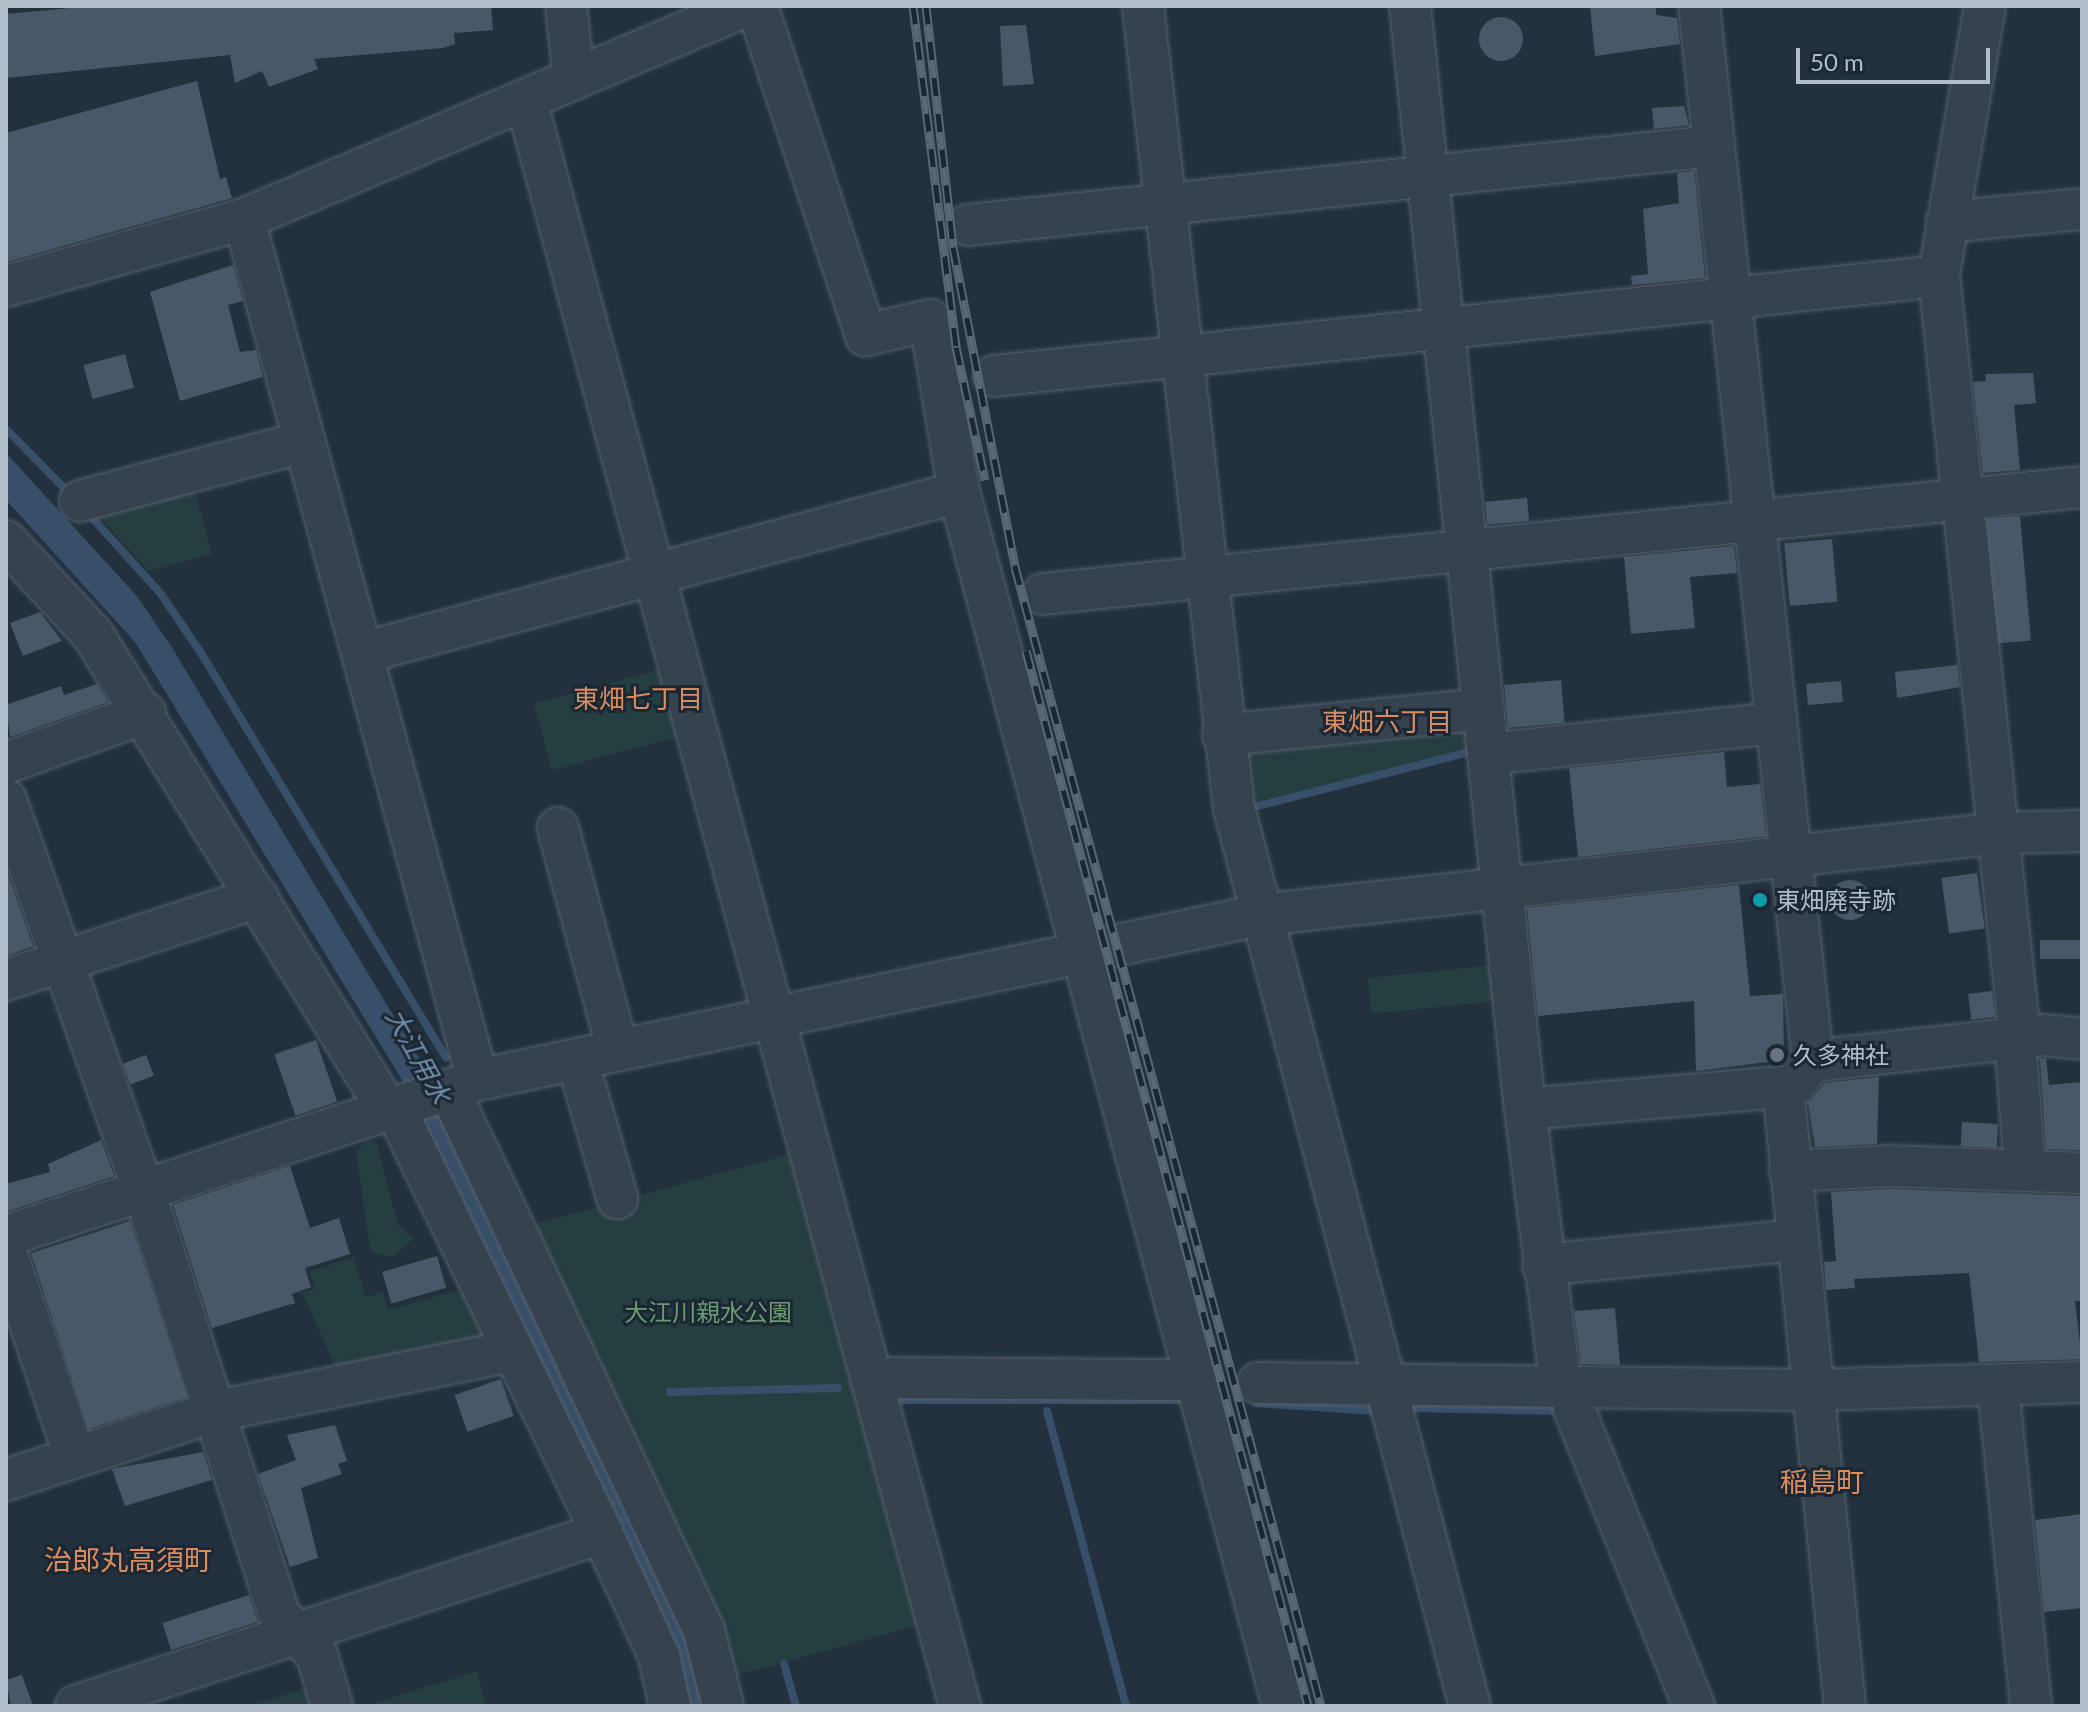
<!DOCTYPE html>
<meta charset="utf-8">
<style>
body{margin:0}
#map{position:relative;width:2088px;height:1712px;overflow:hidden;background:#23313f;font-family:Lato,"Noto Sans JP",sans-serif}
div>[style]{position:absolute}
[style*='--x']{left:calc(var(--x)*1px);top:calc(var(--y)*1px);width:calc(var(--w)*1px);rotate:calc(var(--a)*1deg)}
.green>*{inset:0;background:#253e40;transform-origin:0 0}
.water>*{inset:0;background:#374f69}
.stream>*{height:8px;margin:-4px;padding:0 4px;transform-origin:4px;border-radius:4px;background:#374f69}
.building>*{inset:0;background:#495868;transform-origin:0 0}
.round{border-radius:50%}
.roads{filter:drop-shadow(0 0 2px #55606d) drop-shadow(0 0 2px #55606d)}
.minor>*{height:40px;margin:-20px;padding:0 20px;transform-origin:20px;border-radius:20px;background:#37424f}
.rail>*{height:9px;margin-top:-4.5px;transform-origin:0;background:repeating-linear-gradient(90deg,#1c2734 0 18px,#596776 0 36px);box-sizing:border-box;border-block:2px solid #596776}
.dots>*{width:22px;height:22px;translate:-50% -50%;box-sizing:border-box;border:4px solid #1c2734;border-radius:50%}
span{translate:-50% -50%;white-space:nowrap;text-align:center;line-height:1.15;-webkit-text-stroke:6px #1c2734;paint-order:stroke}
.poi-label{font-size:24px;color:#b3bdca}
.left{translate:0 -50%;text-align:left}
.park-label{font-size:24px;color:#699c71}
.neighbourhood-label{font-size:26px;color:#d98c5e}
.water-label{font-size:26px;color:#7290ae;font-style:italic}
.quarter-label{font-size:28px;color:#d98c5e}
.frame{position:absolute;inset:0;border:8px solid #b3bdca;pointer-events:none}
.scale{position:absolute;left:1796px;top:48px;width:194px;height:36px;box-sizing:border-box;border:4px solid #b3bdca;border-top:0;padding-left:10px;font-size:24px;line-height:28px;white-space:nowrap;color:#b3bdca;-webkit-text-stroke:6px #1c2734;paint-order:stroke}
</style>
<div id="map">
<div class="green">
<div style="clip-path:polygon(191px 478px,212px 554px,149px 571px,89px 506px)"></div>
<div style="left:671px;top:667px;width:69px;height:142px;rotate:75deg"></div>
<div style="clip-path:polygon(1480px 716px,1479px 748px,1255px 802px,1247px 741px)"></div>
<div style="left:1503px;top:964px;width:36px;height:136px;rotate:84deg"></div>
<div style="clip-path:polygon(367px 1140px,377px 1145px,398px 1224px,413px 1239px,393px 1257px,372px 1253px,369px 1242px,356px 1150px)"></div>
<div style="clip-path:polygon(801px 1151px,927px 1623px,723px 1679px,524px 1227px)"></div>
<div style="clip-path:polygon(353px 1257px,366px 1297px,383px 1292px,388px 1310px,473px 1286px,499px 1342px,340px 1377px,302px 1292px,315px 1289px,309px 1272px)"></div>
<div style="clip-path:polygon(477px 1671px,486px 1706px,366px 1706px)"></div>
<div style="clip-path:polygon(317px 1684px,323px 1706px,249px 1706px)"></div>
</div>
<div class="water">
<div style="clip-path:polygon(6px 453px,136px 595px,171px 646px,437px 1088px,491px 1185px,715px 1706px,680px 1706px,415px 1119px,413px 1098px,135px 642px,6px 500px)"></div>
</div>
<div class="stream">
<div style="--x:6;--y:429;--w:93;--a:45.4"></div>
<div style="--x:87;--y:512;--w:110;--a:47.9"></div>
<div style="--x:161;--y:594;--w:71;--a:55.9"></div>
<div style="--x:201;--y:653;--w:473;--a:58.8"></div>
<div style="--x:1246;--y:809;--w:239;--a:-14.3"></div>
<div style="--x:670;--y:1392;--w:168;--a:-1.4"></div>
<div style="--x:896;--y:1400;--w:296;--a:0"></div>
<div style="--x:1256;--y:1403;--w:121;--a:3.8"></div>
<div style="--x:1407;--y:1408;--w:155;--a:1.1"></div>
<div style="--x:1047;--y:1411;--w:305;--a:75"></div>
<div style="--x:784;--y:1664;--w:44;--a:74.1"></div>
</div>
<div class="building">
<div style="clip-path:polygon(92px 6px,491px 6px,493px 30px,454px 33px,455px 44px,443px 48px,314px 59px,318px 69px,269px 87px,262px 71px,235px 83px,230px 55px,6px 78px,6px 14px)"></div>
<div style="clip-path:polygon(1590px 6px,1656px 6px,1656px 15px,1677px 18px,1680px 44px,1595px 56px)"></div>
<div class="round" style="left:1479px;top:17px;width:44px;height:44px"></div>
<div style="clip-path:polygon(1026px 25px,1034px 84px,1003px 86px,1000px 26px)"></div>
<div style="clip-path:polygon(197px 81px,220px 179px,226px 177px,232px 198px,6px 262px,6px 133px)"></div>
<div style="clip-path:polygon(1684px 106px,1689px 125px,1654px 129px,1652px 108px)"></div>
<div style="clip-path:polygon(1694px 171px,1705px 278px,1632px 285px,1631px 276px,1648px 274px,1643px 209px,1679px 203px,1677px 173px)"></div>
<div style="clip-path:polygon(233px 265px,243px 301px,228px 305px,240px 352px,256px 350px,263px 377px,180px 401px,150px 292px)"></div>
<div style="left:125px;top:354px;width:35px;height:43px;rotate:75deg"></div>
<div style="clip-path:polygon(2033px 373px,2036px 403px,2014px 405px,2020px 470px,1983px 473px,1973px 382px,1986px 381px,1985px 374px)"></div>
<div style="left:1527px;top:498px;width:23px;height:42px;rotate:85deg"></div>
<div style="left:2020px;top:516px;width:125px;height:34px;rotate:85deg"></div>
<div style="left:1832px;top:539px;width:63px;height:48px;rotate:85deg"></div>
<div style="clip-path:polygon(1734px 546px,1737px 573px,1690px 577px,1695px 628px,1631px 634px,1624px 557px)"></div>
<div style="clip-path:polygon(40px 612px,62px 641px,23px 656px,10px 623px)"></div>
<div style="clip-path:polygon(1957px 665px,1960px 687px,1897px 698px,1895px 672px)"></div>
<div style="left:1561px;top:680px;width:43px;height:57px;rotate:85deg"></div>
<div style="left:1841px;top:681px;width:21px;height:35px;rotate:85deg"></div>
<div style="clip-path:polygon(97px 684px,108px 702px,10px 737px,6px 705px,61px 686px,64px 695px)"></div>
<div style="clip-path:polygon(1724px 752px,1727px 787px,1760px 784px,1766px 836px,1578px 857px,1569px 768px)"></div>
<div style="clip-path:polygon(6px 869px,33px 946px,6px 956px)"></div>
<div style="left:1977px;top:873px;width:56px;height:36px;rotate:82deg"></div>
<div class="round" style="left:1830px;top:880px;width:40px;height:40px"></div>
<div style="clip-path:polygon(1739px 885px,1750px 996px,1783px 994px,1784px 1060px,1696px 1071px,1694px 1001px,1538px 1016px,1527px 908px)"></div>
<div style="left:2040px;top:940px;width:42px;height:19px"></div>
<div style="left:1992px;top:991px;width:26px;height:24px;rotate:83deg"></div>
<div style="left:316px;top:1040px;width:65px;height:44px;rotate:71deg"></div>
<div style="left:146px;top:1055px;width:22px;height:25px;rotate:69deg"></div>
<div style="clip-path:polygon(2046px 1058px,2049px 1085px,2082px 1082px,2082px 1150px,2046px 1149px,2040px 1059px)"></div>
<div style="clip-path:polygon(1879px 1077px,1877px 1144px,1815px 1147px,1808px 1103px,1825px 1083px)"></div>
<div style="left:1962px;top:1122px;width:36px;height:24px;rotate:3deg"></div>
<div style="clip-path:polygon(101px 1140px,114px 1176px,8px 1211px,6px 1184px,50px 1172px,48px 1164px)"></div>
<div style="clip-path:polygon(290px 1166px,310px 1228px,339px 1218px,350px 1254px,305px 1268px,311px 1287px,292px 1294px,295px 1303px,212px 1328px,173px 1205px)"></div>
<div style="clip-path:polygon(1891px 1189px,2082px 1196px,2082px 1301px,2075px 1301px,2082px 1359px,1979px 1362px,1969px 1273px,1854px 1279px,1855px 1288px,1826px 1290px,1824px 1262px,1836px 1261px,1831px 1192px)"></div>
<div style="left:130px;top:1221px;width:185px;height:104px;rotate:72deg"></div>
<div style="left:437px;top:1256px;width:33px;height:57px;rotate:74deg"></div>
<div style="clip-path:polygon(1615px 1308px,1620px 1365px,1581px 1364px,1574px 1311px)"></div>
<div style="left:501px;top:1379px;width:39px;height:49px;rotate:71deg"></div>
<div style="clip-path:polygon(335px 1425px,347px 1461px,338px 1464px,342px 1474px,301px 1488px,318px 1558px,290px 1567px,258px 1474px,296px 1460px,287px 1435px)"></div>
<div style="clip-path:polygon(203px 1452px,212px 1480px,125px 1506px,112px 1469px)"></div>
<div style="clip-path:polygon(2082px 1514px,2082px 1608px,2044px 1612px,2035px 1520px)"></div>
<div style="left:249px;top:1595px;width:28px;height:91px;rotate:72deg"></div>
<div style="clip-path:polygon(22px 1675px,33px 1706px,11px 1706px,6px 1680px)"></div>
</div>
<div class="roads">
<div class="minor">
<div style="--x:566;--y:6;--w:73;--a:83.7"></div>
<div style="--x:757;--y:6;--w:347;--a:71.7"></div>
<div style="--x:866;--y:335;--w:66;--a:-13.2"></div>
<div style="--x:930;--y:320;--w:174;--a:80.4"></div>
<div style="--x:959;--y:492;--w:1256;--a:75.06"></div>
<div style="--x:1143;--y:6;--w:807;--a:83.53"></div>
<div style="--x:1234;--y:808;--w:928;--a:75.28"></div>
<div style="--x:1410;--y:6;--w:1109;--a:84.05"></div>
<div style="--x:1525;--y:1109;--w:281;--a:82.6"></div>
<div style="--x:1699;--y:6;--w:1061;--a:83.83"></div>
<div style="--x:1813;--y:1061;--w:32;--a:129"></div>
<div style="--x:1793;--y:1086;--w:10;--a:174"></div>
<div style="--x:1783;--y:1087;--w:622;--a:84.28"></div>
<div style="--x:1985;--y:6;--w:274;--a:99.7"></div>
<div style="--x:1939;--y:276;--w:766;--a:83.93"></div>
<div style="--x:526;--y:100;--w:1664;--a:74.88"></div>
<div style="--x:244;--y:219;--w:892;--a:74.8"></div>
<div style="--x:1947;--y:222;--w:136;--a:-5.5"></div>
<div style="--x:968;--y:225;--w:749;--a:-6.05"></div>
<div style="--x:6;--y:286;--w:247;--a:-15.7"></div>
<div style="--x:244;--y:219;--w:545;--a:-22.99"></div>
<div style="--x:994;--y:376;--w:950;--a:-6.04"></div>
<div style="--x:80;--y:501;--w:232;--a:-14.8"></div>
<div style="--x:6;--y:541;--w:128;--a:47.2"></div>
<div style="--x:93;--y:635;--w:559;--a:58.16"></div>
<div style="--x:1043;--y:594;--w:1044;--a:-5.88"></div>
<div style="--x:362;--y:653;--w:618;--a:-15.09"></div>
<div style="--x:1223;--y:735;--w:262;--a:-5.7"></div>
<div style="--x:1488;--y:754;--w:289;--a:-6.2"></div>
<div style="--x:6;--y:763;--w:148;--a:-19.8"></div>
<div style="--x:6;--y:800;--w:415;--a:70.6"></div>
<div style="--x:144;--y:1191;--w:444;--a:72.3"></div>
<div style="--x:279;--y:1614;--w:56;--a:47.2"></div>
<div style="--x:317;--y:1655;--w:53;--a:73.6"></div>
<div style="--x:558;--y:828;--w:230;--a:74.9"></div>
<div style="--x:6;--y:980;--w:265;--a:-18.2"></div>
<div style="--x:2015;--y:1039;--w:131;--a:85.6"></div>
<div style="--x:577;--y:1059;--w:145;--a:73.9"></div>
<div style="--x:1813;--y:1061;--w:232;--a:-6.4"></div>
<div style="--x:2044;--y:1035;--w:38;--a:6"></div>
<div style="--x:449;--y:1090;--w:598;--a:64.76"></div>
<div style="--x:704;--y:1631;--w:77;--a:75.8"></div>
<div style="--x:395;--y:1108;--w:473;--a:64"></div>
<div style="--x:602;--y:1533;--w:136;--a:65.1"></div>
<div style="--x:659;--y:1656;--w:51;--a:77.6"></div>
<div style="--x:1525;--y:1109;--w:259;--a:-4.9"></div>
<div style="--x:1790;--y:1171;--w:101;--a:-2.8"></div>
<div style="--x:1891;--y:1166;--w:191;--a:2.1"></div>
<div style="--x:6;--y:1236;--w:497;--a:-18.3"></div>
<div style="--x:478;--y:1080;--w:799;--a:-11.91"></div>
<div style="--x:1260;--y:915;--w:744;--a:-6.33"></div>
<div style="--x:1999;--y:833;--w:83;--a:-1.4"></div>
<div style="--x:6;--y:1252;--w:216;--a:71.4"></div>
<div style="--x:1543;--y:1265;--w:255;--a:-5.6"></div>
<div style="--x:873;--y:1378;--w:322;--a:0.4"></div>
<div style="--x:1258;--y:1383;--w:553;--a:0.73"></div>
<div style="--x:1811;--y:1390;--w:271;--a:-1.7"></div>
<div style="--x:1998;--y:1386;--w:322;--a:84.1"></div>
<div style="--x:1573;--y:1388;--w:21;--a:87"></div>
<div style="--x:1574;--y:1409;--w:320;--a:68"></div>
<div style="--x:6;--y:1480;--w:221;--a:-18.2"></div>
<div style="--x:216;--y:1411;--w:302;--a:-11.5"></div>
<div style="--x:76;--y:1706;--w:554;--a:-18.21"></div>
</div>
</div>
<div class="rail">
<div style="--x:913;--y:6;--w:344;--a:82.8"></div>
<div style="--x:956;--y:347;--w:136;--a:77.7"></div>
<div style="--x:926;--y:6;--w:243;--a:83.6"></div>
<div style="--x:953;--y:247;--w:326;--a:79"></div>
<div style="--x:1015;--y:567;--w:1179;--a:74.96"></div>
<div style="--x:1026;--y:651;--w:1092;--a:75.03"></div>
</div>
<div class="dots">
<div style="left:1760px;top:900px;background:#0f9aa8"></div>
<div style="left:1777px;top:1055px;background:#6b7280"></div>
</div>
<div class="poi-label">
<span class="left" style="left:1776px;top:900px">東畑廃寺跡</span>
<span class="left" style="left:1793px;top:1055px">久多神社</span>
</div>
<div class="park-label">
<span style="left:708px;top:1312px">大江川親水公園</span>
</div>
<div class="neighbourhood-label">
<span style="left:638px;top:699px">東畑七丁目</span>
<span style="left:1387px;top:722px">東畑六丁目</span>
</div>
<div class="water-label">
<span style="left:418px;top:1056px;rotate:61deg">大江用水</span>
</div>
<div class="quarter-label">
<span style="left:1822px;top:1481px">稲島町</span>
<span style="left:128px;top:1559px">治郎丸高須町</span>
</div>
<div class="frame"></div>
<div class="scale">50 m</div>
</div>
